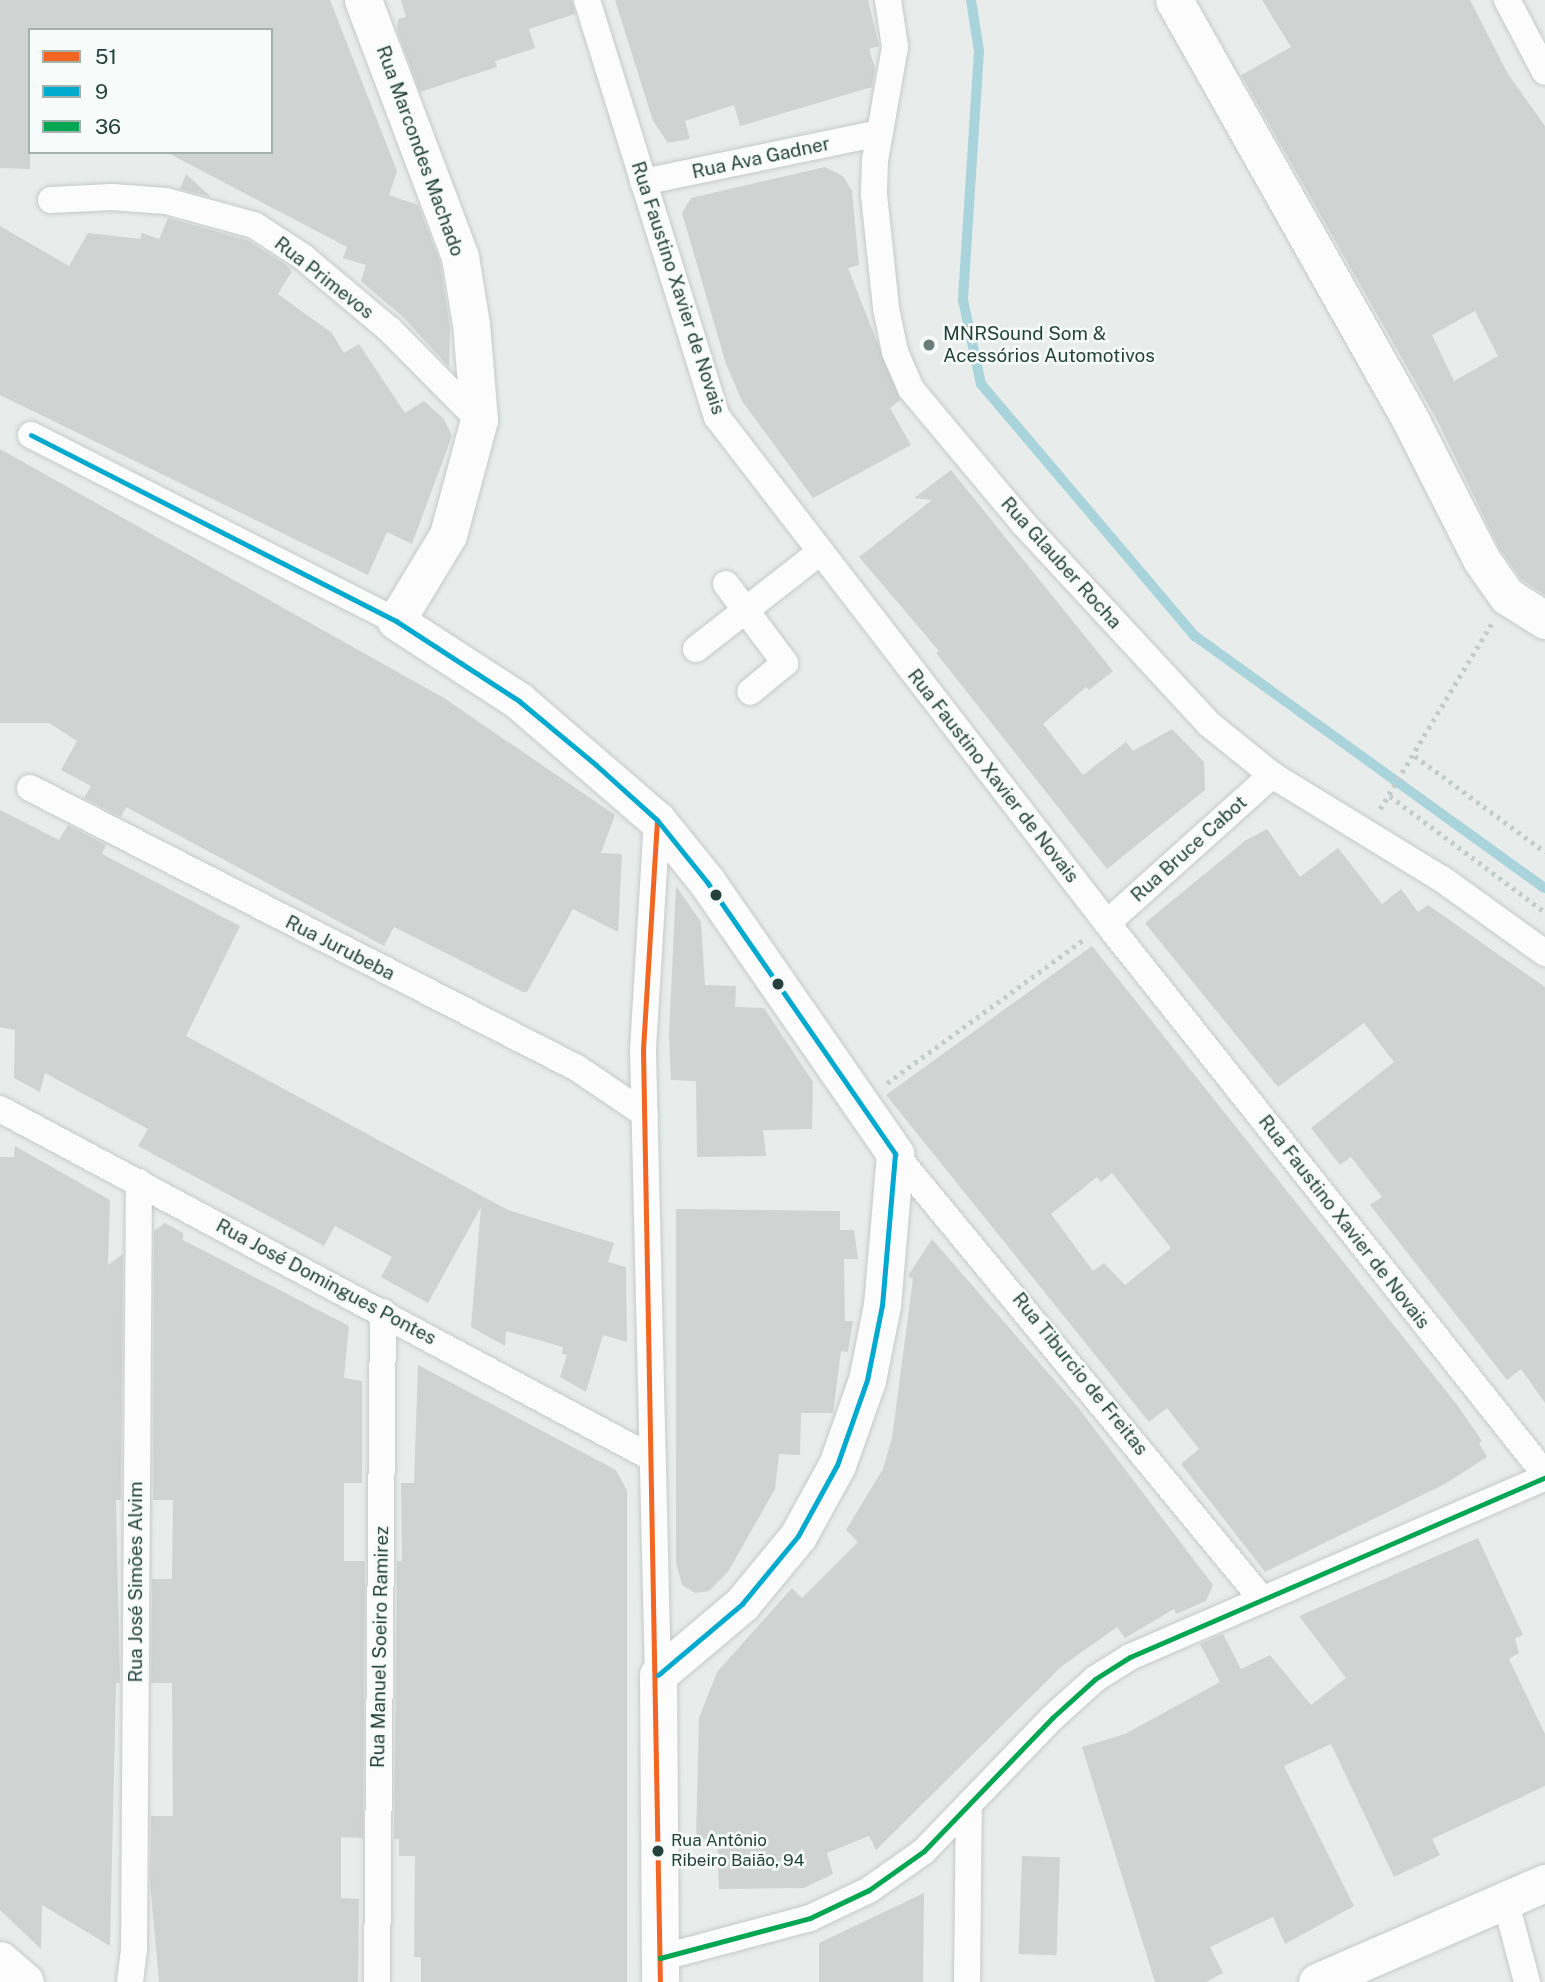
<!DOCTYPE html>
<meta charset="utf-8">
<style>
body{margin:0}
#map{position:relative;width:1545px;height:1982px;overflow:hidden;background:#e8edeb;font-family:"Public Sans",sans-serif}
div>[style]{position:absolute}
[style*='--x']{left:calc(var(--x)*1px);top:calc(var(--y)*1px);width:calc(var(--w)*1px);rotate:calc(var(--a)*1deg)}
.stream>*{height:10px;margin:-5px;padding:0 5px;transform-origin:5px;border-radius:5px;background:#a9d4db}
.building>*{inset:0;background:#cfd4d2;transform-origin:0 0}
.path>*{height:4.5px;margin-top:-2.25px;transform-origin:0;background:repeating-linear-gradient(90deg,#c3ccca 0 3.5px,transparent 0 8.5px)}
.roads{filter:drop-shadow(0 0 2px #c5cac8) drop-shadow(0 0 2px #c5cac8)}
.street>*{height:26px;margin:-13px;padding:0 13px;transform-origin:13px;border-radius:13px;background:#fcfcfc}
.secondary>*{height:37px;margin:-18.5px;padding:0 18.5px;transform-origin:18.5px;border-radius:18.5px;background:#fcfcfc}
.bus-1>*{height:5px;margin:-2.5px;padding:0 2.5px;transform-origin:2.5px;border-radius:2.5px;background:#f26522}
.bus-2>*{height:5px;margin:-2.5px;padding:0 2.5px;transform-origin:2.5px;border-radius:2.5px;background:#00a9ce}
.bus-3>*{height:5px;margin:-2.5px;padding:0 2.5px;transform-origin:2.5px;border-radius:2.5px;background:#00a651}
.dots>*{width:19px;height:19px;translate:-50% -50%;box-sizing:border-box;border:4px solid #f7fbf9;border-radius:50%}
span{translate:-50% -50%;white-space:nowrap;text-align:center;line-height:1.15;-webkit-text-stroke:5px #f7fbf9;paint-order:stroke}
.bus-label{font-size:17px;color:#24423a}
.left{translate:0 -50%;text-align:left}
.street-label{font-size:19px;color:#24423a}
.poi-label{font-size:19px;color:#24423a}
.legend{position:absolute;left:28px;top:28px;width:245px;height:126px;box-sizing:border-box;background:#f7fbf9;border:2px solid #a3b1ad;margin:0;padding:9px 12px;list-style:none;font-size:21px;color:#24423a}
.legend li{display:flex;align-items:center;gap:14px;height:35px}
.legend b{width:35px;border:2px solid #a3b1ad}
</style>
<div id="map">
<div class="stream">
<div style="--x:971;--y:0;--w:52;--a:81.1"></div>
<div style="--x:979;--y:51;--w:250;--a:93.7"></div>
<div style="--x:963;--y:300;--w:86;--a:77.9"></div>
<div style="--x:981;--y:384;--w:331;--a:49.7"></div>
<div style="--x:1195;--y:636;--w:431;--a:35.8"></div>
</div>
<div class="building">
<div style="clip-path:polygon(0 0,330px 0,397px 171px,389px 195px,418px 205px,440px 262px,450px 327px,449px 367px,403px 317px,361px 281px,366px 265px,343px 258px,347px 247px,166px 152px,271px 152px,271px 30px,30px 30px,30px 169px,0 168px)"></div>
<div style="clip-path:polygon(401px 0,572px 0,575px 14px,529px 29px,535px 48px,495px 61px,497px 67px,420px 92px,397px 30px,398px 19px,406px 17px)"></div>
<div style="clip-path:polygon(615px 0,868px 0,879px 46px,869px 49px,875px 68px,872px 87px,740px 126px,734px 105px,685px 121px,690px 139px,668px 143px,653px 121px)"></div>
<div style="clip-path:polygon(evenodd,1262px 0,1470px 0,1508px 74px,1545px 126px,1545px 595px,1522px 580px,1499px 548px,1437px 420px,1241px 75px,1291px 47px,1262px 0,1475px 311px,1498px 356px,1454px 381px,1432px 335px,1475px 311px)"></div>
<div style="clip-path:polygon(825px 167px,843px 176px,852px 191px,859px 265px,848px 268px,900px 400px,890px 408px,911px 445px,813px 498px,742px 401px,726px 364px,682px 213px,691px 198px)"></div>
<div style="clip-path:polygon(186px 174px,211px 197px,180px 189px)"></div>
<div style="clip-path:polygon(168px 218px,247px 240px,285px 264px,292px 271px,278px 294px,332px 333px,344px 353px,359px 344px,405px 413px,424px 401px,444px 419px,452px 436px,412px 544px,387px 532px,368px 575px,0 395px,0 226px,69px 266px,88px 233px,140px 239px,142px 233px,159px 239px)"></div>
<div style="clip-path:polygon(0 449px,444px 698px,615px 815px,601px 853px,622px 854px,618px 932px,573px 909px,527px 992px,523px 992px,394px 927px,384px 946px,126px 807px,121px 817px,84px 798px,91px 786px,61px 770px,77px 741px,49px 723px,0 723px)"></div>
<div style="clip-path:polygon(951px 470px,1113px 671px,1089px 690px,1086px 687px,1043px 724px,1083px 775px,1126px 742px,1133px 751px,1172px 729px,1204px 762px,1205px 790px,1107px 869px,936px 653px,939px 651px,859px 557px,932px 500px,914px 498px)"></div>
<div style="clip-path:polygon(0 810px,59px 840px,68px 825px,106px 845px,102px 854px,240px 926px,186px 1036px,508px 1210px,614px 1243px,608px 1262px,626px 1267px,627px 1342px,603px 1335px,586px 1392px,560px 1377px,567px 1355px,562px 1354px,563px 1347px,506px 1331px,505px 1346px,471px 1327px,481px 1207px,428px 1303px,381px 1277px,392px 1257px,335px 1226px,324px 1246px,138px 1146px,148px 1129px,45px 1073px,40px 1092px,14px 1078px,15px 1030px,0 1027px)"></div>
<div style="clip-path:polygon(1267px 829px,1300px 877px,1338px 848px,1382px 904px,1401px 889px,1418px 912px,1428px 905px,1545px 987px,1545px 1403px,1521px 1369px,1507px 1380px,1370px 1205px,1382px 1197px,1351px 1157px,1340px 1165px,1311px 1128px,1394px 1062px,1364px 1023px,1278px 1087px,1145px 923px,1246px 840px)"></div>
<div style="clip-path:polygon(676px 886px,701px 922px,705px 985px,736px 986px,735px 1007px,764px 1008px,813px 1082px,812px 1129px,763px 1130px,766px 1156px,697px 1157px,696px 1081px,671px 1080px,669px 1035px)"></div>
<div style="clip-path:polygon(evenodd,1092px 946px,1458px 1406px,1482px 1441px,1479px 1443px,1487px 1457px,1445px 1484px,1265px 1572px,1181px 1464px,1199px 1449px,1167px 1408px,1149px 1422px,886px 1095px,1092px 946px,1112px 1173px,1171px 1248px,1125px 1285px,1104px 1263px,1093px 1271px,1051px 1214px,1097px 1177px,1101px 1182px,1112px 1173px)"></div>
<div style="clip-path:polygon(15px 1146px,110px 1200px,108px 1265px,123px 1254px,121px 1500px,116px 1500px,120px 1683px,116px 1683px,110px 1946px,42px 1905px,41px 1949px,0 1910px,0 1157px,14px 1157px)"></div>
<div style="clip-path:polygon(676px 1209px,840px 1211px,840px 1230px,854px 1230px,858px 1259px,844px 1259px,845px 1321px,853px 1321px,848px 1352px,841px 1351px,833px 1413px,801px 1413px,800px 1455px,779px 1454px,775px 1489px,728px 1572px,709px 1591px,695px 1593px,682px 1585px,676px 1563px)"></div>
<div style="clip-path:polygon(165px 1223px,183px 1233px,183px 1240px,349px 1326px,344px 1378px,362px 1381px,362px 1483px,344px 1483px,344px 1561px,365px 1561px,363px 1838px,341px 1837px,341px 1898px,359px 1899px,358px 1982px,159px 1982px,150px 1882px,151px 1816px,173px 1816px,172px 1683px,151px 1683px,152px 1579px,172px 1579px,173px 1500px,153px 1500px,154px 1231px)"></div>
<div style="clip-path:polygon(932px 1239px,1077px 1406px,1213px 1585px,1206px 1601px,1176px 1614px,1174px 1609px,1125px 1638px,1117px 1627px,1062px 1666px,876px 1850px,869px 1836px,827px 1853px,833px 1874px,804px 1888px,719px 1889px,717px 1839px,696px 1840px,699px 1718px,717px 1672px,792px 1588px,802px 1598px,858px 1542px,846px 1530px,883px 1469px,892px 1438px,913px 1279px,908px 1276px)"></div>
<div style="clip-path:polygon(418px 1365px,616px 1470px,627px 1491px,627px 1982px,421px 1982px,421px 1957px,414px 1957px,415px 1856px,399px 1856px,399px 1839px,394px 1839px,397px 1561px,402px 1561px,401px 1483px,414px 1483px)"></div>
<div style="clip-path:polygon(1478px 1538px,1523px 1635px,1515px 1638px,1519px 1653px,1509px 1659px,1545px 1734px,1545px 1786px,1432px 1839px,1440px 1855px,1394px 1877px,1331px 1744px,1284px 1766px,1354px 1906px,1285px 1944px,1273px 1917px,1210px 1947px,1223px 1973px,1206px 1982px,1155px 1982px,1082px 1747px,1125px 1734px,1220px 1682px,1200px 1644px,1223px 1634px,1241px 1669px,1270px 1655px,1311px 1705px,1346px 1678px,1299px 1616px)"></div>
<div style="left:1022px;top:1856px;width:38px;height:98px;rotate:2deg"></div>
<div style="clip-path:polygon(924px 1893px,923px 1982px,819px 1982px,819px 1943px)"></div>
</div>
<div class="path">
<div style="--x:1415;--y:756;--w:162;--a:36.4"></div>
<div style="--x:1390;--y:796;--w:194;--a:36.8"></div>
<div style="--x:1380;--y:809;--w:216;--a:-59"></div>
<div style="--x:887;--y:1083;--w:243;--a:-36.1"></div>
</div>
<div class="roads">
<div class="street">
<div style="--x:587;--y:0;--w:437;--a:72.7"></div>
<div style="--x:717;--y:417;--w:639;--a:52.38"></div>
<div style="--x:1107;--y:923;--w:704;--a:51.52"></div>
<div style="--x:888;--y:0;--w:48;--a:81.5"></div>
<div style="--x:895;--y:47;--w:116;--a:100"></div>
<div style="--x:875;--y:161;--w:34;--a:92"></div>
<div style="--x:874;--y:195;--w:114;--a:83.9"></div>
<div style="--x:886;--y:308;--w:45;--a:78.4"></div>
<div style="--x:895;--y:352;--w:40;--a:66.6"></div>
<div style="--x:911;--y:389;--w:175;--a:50.1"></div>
<div style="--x:1023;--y:523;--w:274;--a:47.2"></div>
<div style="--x:1209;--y:724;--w:81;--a:39"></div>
<div style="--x:1272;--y:775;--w:199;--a:31.5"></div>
<div style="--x:1442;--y:879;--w:127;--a:35.7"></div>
<div style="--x:1507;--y:0;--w:81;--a:62.2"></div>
<div style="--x:643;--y:182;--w:241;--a:-11.7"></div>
<div style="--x:51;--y:200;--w:61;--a:-2.8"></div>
<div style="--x:112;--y:197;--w:54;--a:4.2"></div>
<div style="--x:166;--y:201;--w:91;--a:15.3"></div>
<div style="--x:254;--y:225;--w:59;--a:33.1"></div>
<div style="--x:303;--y:257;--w:114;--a:40"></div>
<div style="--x:390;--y:330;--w:127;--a:45.3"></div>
<div style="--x:31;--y:435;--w:410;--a:27"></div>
<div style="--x:726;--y:584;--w:99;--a:53.2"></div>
<div style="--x:785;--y:663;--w:45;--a:140.4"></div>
<div style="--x:696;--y:649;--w:157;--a:-38"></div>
<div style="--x:30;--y:788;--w:614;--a:27.11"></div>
<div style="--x:577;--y:1068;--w:82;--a:34.1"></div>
<div style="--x:657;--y:820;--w:230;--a:93.5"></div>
<div style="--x:643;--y:1050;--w:625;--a:88.63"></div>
<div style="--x:1107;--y:923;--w:222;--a:-41.9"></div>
<div style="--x:0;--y:1109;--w:740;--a:28.16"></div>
<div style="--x:895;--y:1154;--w:575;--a:50.5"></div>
<div style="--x:1506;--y:1903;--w:82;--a:75.1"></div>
<div style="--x:660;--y:1958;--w:155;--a:-14.9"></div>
<div style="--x:810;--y:1918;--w:65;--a:-25.4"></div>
<div style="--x:869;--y:1890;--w:67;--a:-35.3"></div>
<div style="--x:924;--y:1851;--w:185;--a:-46.1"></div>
<div style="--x:1052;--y:1718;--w:58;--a:-42.2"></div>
<div style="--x:1095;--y:1679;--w:41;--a:-32.2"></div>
<div style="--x:1130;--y:1657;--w:452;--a:-23.4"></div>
<div style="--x:130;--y:1982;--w:33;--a:-83"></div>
<div style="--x:134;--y:1949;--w:767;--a:-89.63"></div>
<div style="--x:377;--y:1982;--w:670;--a:-89.49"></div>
<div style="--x:967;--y:1982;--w:177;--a:-89.4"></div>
</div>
<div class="secondary">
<div style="--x:363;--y:0;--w:275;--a:69.3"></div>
<div style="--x:460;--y:257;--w:68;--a:80.7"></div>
<div style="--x:471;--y:324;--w:96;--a:85.2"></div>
<div style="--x:479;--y:420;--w:119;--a:105.1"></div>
<div style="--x:448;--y:535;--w:100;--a:121.2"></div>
<div style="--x:396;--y:621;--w:147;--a:33"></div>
<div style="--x:519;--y:701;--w:182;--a:40.8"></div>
<div style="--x:657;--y:820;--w:80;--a:51.1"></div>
<div style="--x:707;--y:882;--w:331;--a:55.3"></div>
<div style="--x:895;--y:1154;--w:152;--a:94.9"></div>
<div style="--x:882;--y:1305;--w:76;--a:101.3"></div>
<div style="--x:867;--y:1380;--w:90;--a:109.4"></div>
<div style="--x:837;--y:1465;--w:81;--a:118.8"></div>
<div style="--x:798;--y:1536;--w:88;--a:129.5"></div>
<div style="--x:742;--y:1604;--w:110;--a:139.8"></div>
<div style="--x:658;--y:1675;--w:307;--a:89.6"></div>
<div style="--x:1174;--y:0;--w:483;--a:60.6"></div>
<div style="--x:1411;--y:421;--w:155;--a:63.1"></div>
<div style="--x:1481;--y:559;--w:45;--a:54.9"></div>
<div style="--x:1507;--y:596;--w:45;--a:32.3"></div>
<div style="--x:0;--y:1960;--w:33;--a:41"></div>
<div style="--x:1317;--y:1982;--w:249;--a:-23.5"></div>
</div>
</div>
<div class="bus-1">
<div style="--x:657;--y:820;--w:230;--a:93.5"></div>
<div style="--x:643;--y:1050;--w:932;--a:88.96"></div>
</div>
<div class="bus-2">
<div style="--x:31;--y:435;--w:410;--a:27"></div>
<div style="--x:396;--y:621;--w:147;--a:33"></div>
<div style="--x:519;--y:701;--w:100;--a:39.7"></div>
<div style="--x:596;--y:765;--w:82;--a:42"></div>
<div style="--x:657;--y:820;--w:80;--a:51.1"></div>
<div style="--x:707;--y:882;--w:331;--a:55.3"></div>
<div style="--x:895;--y:1154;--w:152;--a:94.9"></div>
<div style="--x:882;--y:1305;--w:76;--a:101.3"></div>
<div style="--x:867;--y:1380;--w:90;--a:109.4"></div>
<div style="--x:837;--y:1465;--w:81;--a:118.8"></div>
<div style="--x:798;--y:1536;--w:88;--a:129.5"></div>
<div style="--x:742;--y:1604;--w:110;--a:139.8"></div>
</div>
<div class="bus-3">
<div style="--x:660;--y:1958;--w:155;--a:-14.9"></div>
<div style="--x:810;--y:1918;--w:65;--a:-25.4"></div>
<div style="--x:869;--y:1890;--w:67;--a:-35.3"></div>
<div style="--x:924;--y:1851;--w:185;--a:-46.1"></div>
<div style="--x:1052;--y:1718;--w:58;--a:-42.2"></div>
<div style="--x:1095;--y:1679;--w:41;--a:-32.2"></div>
<div style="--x:1130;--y:1657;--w:452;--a:-23.4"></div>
</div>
<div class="dots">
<div style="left:929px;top:345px;background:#697e78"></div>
<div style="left:716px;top:895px;background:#24423a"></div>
<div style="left:778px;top:984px;background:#24423a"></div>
<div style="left:658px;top:1851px;background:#24423a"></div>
</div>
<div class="bus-label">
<span class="left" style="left:671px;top:1851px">Rua Antônio<br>Ribeiro Baião, 94</span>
</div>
<div class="street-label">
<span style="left:420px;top:151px;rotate:70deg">Rua Marcondes Machado</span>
<span style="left:761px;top:158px;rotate:-12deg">Rua Ava Gadner</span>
<span style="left:324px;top:278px;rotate:38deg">Rua Primevos</span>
<span style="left:678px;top:288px;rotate:72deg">Rua Faustino Xavier de Novais</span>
<span style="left:1061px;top:563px;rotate:48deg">Rua Glauber Rocha</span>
<span style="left:993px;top:776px;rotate:52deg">Rua Faustino Xavier de Novais</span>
<span style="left:1189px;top:849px;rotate:-42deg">Rua Bruce Cabot</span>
<span style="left:340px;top:948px;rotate:27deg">Rua Jurubeba</span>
<span style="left:1344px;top:1222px;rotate:52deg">Rua Faustino Xavier de Novais</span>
<span style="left:326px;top:1282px;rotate:28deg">Rua José Domingues Pontes</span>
<span style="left:1080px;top:1374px;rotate:51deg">Rua Tiburcio de Freitas</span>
<span style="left:136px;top:1582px;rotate:-90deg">Rua José Simões Alvim</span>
<span style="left:380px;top:1647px;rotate:-89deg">Rua Manuel Soeiro Ramirez</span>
</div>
<div class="poi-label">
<span class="left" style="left:943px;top:345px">MNRSound Som &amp;<br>Acessórios Automotivos</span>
</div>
<ul class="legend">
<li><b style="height:9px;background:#f26522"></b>51</li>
<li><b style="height:9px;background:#00a9ce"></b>9</li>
<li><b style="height:9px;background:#00a651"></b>36</li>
</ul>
</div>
